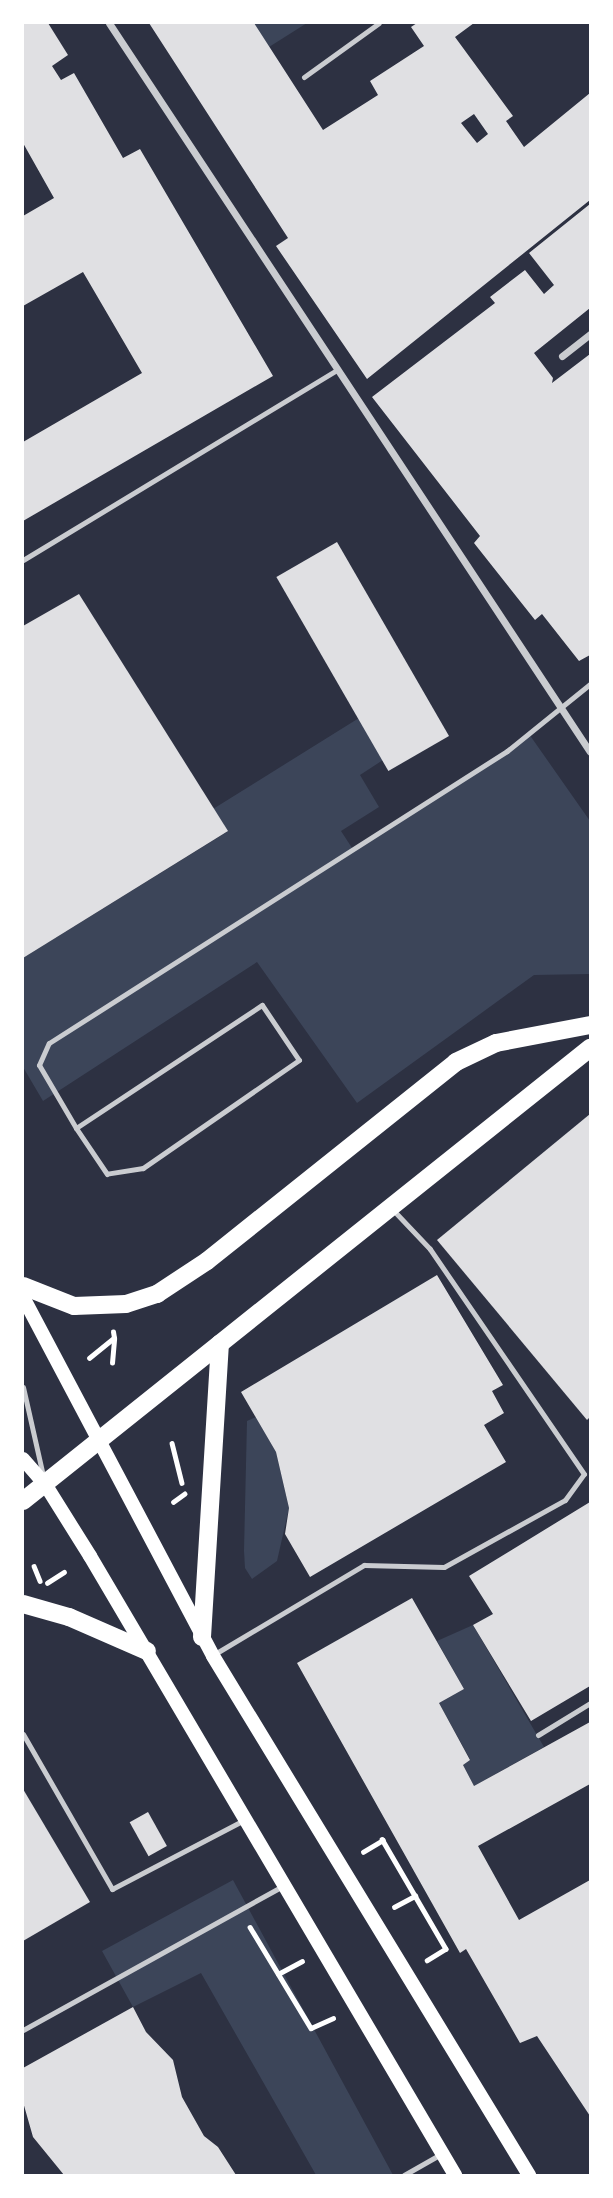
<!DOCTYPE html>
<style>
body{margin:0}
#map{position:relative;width:613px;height:2198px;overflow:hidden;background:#2d3142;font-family:"Exo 2",sans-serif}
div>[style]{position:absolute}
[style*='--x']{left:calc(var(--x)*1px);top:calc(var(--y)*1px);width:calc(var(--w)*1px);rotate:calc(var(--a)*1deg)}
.green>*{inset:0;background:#3c4559}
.building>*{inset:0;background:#e0e0e3;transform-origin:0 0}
.path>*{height:4.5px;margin:-2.25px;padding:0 2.25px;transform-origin:2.25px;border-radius:2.25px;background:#fff}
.service>*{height:5px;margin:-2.5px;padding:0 2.5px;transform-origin:2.5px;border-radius:2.5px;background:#caccd0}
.minor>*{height:7px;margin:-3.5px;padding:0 3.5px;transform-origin:3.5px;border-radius:3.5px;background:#caccd0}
.secondary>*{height:14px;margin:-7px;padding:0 7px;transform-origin:7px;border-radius:7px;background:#fff}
.primary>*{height:18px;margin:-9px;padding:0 9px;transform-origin:9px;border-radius:9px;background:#fff}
span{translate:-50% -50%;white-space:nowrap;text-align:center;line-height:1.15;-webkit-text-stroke:7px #fff;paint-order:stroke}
.frame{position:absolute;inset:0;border:24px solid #fff;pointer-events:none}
</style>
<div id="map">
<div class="green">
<div style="clip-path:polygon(253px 23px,307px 23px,269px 47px)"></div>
<div style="clip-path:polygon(359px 718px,383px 760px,360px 775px,379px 807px,341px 831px,354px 851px,529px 734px,590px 821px,590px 974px,534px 975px,357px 1103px,257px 962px,43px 1101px,23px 1067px,23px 958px,227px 832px,213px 809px)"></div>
<div style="clip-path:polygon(256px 1417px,276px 1452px,289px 1508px,277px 1561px,252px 1579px,245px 1568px,244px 1551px,247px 1421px)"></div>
<div style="clip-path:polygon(473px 1625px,544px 1747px,474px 1786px,463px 1765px,470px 1759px,439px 1703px,464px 1689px,437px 1641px)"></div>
<div style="clip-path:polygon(233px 1880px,393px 2175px,316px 2175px,201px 1973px,133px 2007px,102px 1951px)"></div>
</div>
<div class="building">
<div style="clip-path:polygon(23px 23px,48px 23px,68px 55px,52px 66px,61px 80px,74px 73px,123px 158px,140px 149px,273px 376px,23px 521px,23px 442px,142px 373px,83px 272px,23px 306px,23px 216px,54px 198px,23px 143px)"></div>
<div style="clip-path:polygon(evenodd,149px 23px,254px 23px,323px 130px,378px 95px,370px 81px,424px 46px,411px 27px,417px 23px,474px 23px,455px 37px,513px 116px,506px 121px,524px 147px,590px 93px,590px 200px,367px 379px,276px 246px,288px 238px,149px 23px,474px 114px,488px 134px,477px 143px,461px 123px,474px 114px)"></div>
<div style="clip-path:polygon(590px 204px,590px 308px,534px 353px,553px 378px,552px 383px,590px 354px,590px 655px,579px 661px,542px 614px,535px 620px,474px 543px,480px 536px,372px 397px,495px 303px,490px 297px,525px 270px,544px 294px,554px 285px,529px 253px)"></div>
<div style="left:337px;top:542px;width:224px;height:70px;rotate:60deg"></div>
<div style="clip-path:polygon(79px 594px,228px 831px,23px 958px,23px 626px)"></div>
<div style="clip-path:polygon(590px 1114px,590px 1417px,587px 1420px,437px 1240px)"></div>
<div style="clip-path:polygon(437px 1275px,503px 1385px,492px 1391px,504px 1413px,484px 1425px,506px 1462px,310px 1577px,285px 1534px,289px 1508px,276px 1452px,241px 1392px)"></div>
<div style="clip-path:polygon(590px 1502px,590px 1686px,531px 1721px,473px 1625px,493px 1614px,469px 1576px)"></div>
<div style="clip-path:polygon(412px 1598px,464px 1689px,439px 1703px,470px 1760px,463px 1765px,474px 1786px,590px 1722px,590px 1784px,478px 1846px,519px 1920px,590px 1880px,590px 2116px,537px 2036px,520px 2043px,466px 1949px,460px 1953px,297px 1663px)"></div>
<div style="clip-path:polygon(23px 1789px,90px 1902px,23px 1941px)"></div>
<div style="left:148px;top:1812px;width:39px;height:21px;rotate:61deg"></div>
<div style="clip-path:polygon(133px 2007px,146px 2032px,173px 2060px,182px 2097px,204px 2136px,218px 2147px,236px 2175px,64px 2175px,33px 2137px,23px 2102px,23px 2068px)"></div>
</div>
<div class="path">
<div style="--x:89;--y:1358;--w:32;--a:-39"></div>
<div style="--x:114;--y:1338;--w:6;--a:-99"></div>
<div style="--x:112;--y:1363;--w:24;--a:-85"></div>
<div style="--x:172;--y:1443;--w:41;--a:76"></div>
<div style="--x:173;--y:1502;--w:14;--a:-36"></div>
<div style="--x:34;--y:1566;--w:16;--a:68"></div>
<div style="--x:47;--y:1583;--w:20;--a:-33"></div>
<div style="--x:382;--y:1839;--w:127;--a:59.8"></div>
<div style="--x:446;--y:1949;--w:22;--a:148"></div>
<div style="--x:363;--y:1852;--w:23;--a:-31"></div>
<div style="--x:394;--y:1907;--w:24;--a:-28"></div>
<div style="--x:250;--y:1927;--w:118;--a:58.9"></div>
<div style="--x:311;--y:2028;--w:24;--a:-24"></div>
<div style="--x:278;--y:1974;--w:27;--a:-28"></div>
</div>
<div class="service">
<div style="--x:304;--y:77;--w:92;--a:-35.8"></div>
<div style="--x:23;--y:560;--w:368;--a:-31.2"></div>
<div style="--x:76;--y:1128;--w:223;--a:-33.5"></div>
<div style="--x:262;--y:1005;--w:66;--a:56.1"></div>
<div style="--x:299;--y:1060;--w:190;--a:145.3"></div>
<div style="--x:143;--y:1168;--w:36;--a:171"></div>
<div style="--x:107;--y:1174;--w:55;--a:-124"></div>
<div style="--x:76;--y:1128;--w:73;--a:-120.4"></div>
<div style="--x:39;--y:1065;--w:24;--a:-66"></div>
<div style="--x:49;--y:1043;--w:543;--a:-32.52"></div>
<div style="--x:507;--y:751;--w:107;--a:-38.9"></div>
<div style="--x:23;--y:1387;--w:91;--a:77.3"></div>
<div style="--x:213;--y:1655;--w:176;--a:-30.8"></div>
<div style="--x:364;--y:1565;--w:80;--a:1.4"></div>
<div style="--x:444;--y:1567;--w:138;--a:-29"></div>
<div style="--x:565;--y:1500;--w:32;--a:-54"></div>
<div style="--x:584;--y:1474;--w:273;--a:-124.4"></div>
<div style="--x:430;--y:1249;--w:54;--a:-133.5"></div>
<div style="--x:23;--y:1734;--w:179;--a:60.1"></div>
<div style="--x:112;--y:1889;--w:149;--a:-27.6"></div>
<div style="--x:538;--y:1735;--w:61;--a:-31.6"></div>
<div style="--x:23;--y:2030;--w:297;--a:-29"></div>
<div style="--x:404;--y:2175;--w:43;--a:-29.6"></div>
</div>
<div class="minor">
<div style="--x:109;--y:23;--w:873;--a:56.58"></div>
<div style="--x:562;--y:356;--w:36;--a:-38"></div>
</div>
<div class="secondary">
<div style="--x:23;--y:1297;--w:406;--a:62.1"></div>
<div style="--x:213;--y:1656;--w:608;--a:58.66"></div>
<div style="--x:23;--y:1459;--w:33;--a:49"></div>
<div style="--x:45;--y:1484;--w:85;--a:58"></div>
<div style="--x:90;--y:1556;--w:719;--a:59.47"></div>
</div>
<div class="primary">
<div style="--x:23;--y:1286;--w:55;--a:21.4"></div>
<div style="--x:74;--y:1306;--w:52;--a:-2.2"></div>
<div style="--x:126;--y:1304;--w:33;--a:-18"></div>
<div style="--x:157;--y:1294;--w:60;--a:-33.4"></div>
<div style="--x:207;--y:1261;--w:319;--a:-38.6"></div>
<div style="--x:456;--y:1062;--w:44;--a:-25.4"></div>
<div style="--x:496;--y:1043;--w:96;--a:-10.8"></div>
<div style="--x:23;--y:1501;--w:726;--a:-38.62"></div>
<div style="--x:23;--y:1604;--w:48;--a:15.8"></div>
<div style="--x:69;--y:1617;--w:85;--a:23.6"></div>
<div style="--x:202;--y:1637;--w:294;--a:-86.5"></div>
</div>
<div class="frame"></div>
</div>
